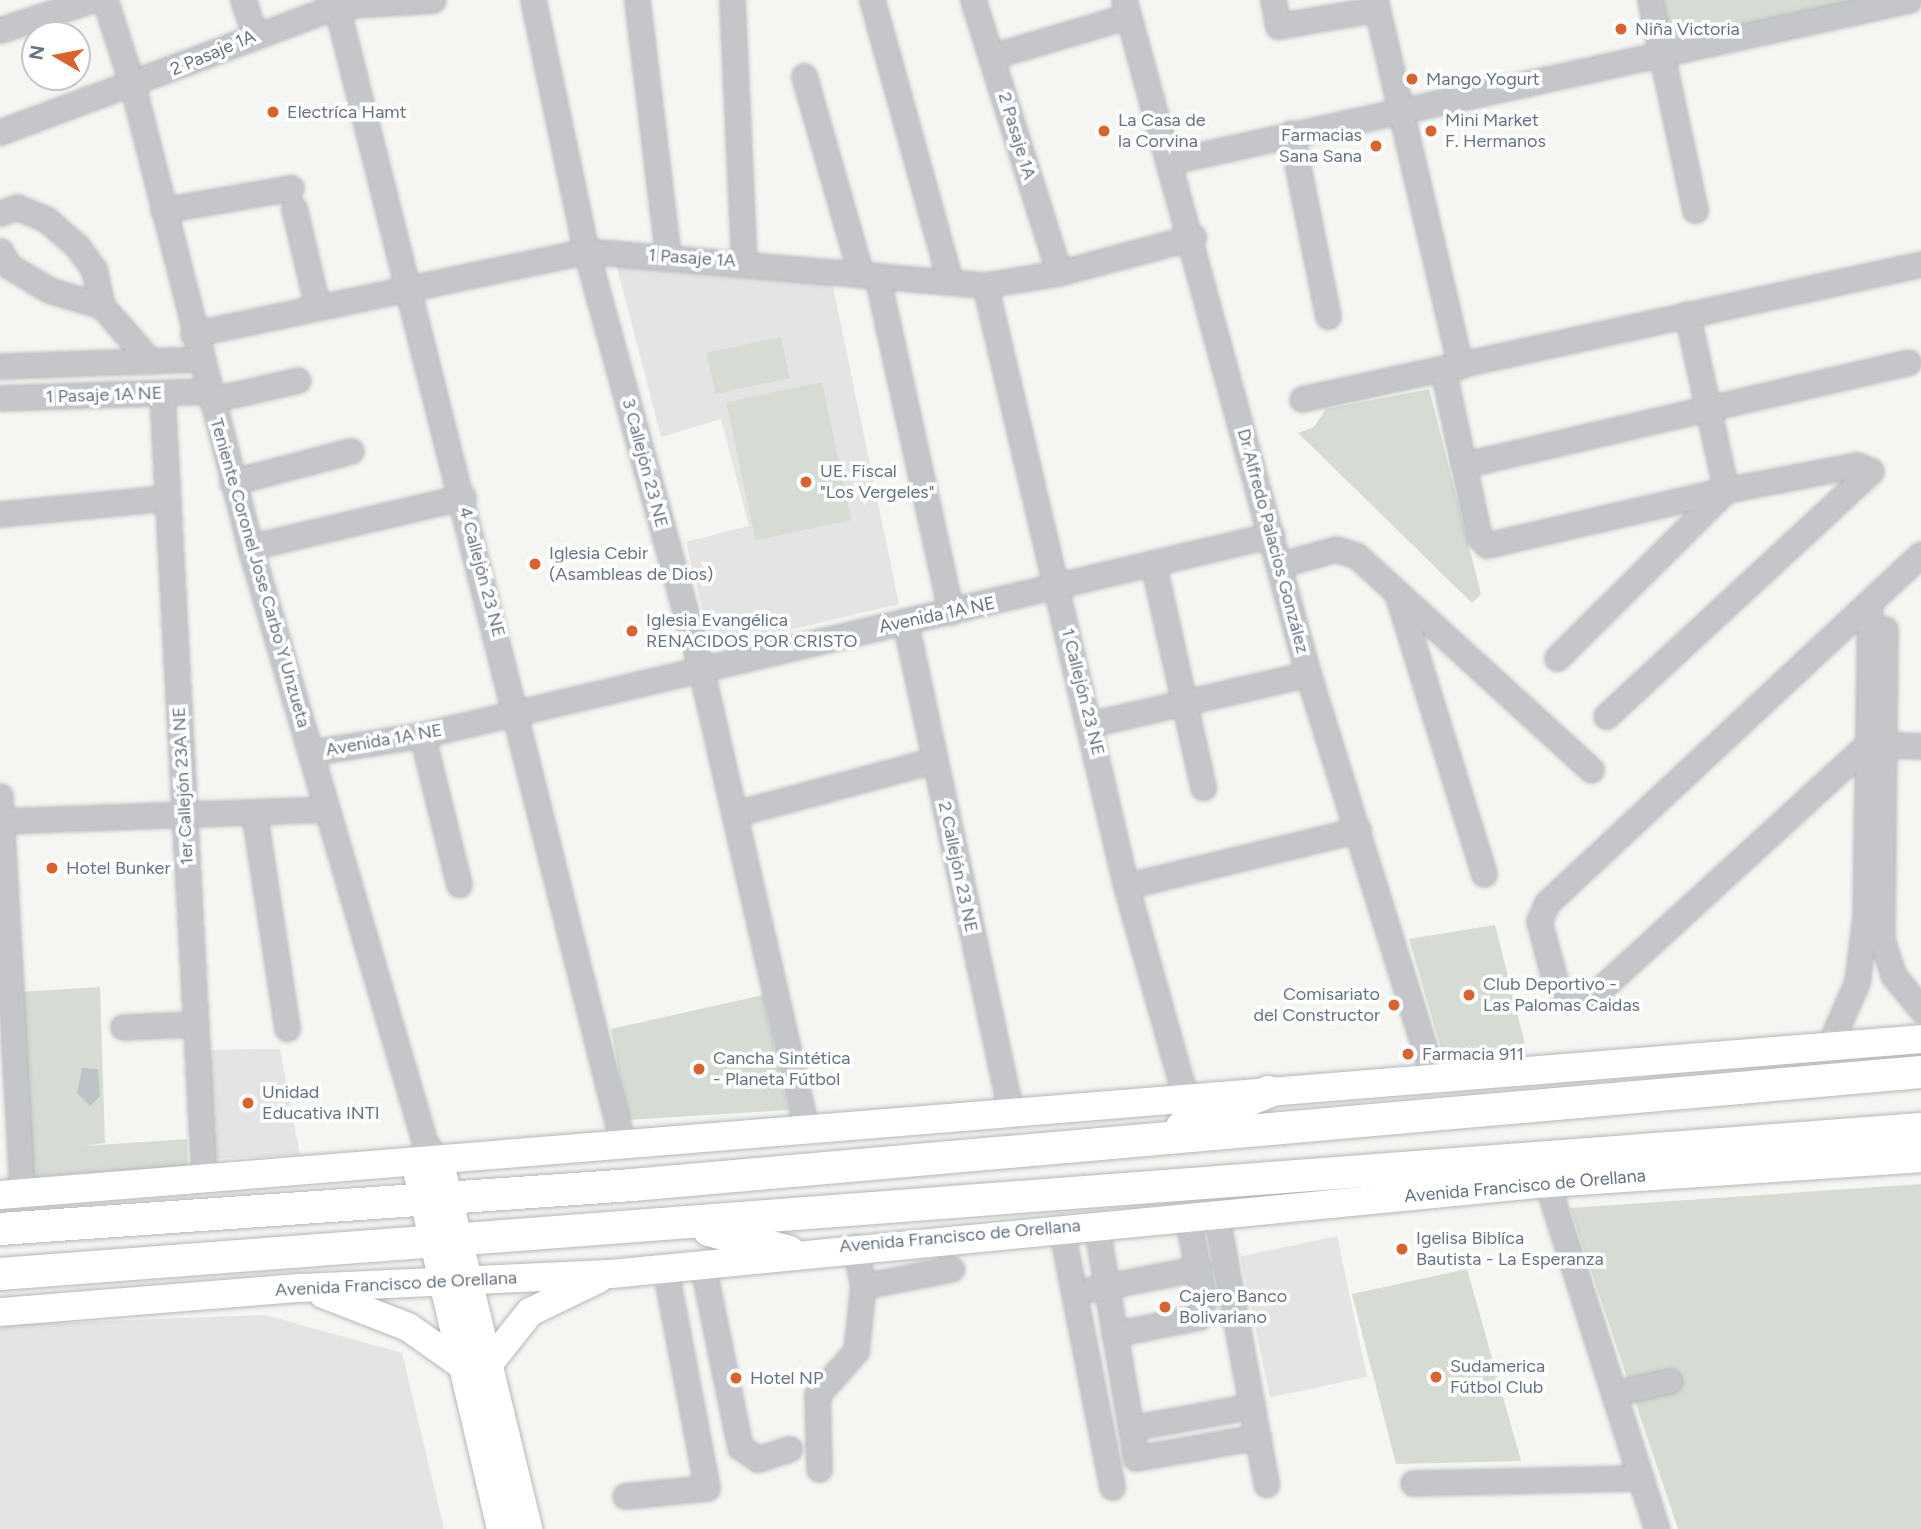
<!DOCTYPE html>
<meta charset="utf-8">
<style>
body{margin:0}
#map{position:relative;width:1921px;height:1529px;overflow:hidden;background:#f5f5f2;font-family:Figtree,sans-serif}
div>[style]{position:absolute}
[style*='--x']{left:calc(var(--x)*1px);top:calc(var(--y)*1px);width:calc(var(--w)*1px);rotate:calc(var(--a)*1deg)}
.built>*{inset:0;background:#e3e4e3;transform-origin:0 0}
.green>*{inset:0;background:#d6dcd3;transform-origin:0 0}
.water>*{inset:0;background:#bbc4c9}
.roads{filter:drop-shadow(0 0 2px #b4b8bb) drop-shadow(0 0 2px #b4b8bb)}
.minor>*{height:23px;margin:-11.5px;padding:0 11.5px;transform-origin:11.5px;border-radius:11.5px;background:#c4c6ca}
.major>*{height:28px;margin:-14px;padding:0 14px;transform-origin:14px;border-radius:14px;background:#fff}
.highway>*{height:32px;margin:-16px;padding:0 16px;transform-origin:16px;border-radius:16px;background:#fff}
.dots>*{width:19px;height:19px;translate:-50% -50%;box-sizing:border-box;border:4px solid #fff;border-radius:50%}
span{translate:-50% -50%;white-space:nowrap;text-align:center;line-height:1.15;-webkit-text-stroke:7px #fff;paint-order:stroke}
.poi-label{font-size:18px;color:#667381}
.left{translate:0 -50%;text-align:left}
.right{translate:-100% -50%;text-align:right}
.street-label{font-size:18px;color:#667381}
.north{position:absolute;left:21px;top:21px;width:70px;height:70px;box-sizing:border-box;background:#fff;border:2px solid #c2c7cd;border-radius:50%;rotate:280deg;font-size:19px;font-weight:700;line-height:28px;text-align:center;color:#667381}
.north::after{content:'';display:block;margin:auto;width:24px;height:32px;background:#d9632e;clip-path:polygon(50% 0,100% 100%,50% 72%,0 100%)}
</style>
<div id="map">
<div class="built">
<div style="clip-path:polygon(616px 263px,832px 282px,899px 604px,712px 648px,686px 542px,749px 526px,721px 419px,661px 437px)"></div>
<div style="clip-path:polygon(280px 1049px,300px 1155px,208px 1159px,205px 1050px)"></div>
<div style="left:1337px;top:1236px;width:144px;height:99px;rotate:78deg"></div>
<div style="clip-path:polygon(265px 1315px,402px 1353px,444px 1529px,0 1529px,0 1325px)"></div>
</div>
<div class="green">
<div style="clip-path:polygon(1650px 0,1875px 0,1658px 42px)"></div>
<div style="left:781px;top:337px;width:42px;height:76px;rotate:78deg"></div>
<div style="left:822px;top:382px;width:141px;height:98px;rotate:78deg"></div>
<div style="clip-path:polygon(1429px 389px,1481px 594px,1472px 603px,1298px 433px,1314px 427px,1326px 409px)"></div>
<div style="clip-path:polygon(1495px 925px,1527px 1052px,1443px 1055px,1409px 939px)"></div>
<div style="clip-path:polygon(100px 987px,105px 1143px,83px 1146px,187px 1139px,188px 1166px,31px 1177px,20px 992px)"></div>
<div style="clip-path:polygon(763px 995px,788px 1110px,628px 1120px,611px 1029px)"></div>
<div style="clip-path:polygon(1921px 1184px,1921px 1529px,1678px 1529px,1570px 1208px)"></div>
<div style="clip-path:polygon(1467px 1269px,1521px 1461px,1396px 1464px,1352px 1294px)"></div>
</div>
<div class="water">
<div style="clip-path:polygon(82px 1068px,98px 1069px,100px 1096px,90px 1106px,77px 1093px)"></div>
</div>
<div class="roads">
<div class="minor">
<div style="--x:105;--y:0;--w:91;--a:72.2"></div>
<div style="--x:133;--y:87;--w:475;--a:75.7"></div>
<div style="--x:250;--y:547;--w:621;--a:73.64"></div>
<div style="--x:425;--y:1143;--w:22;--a:51"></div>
<div style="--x:243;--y:0;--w:36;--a:71"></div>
<div style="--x:335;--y:0;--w:1181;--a:75.88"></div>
<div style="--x:533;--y:0;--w:257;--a:78.1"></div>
<div style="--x:586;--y:251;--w:434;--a:74.6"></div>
<div style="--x:701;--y:669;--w:473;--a:77.1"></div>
<div style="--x:637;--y:0;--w:259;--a:83.1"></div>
<div style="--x:732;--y:0;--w:262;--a:87.4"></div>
<div style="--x:872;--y:0;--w:293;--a:74.5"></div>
<div style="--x:973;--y:0;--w:286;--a:72.5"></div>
<div style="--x:1124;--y:0;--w:699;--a:74.73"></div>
<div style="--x:1308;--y:674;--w:423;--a:72.7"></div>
<div style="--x:1273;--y:0;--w:26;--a:79"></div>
<div style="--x:1278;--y:26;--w:100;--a:-9.7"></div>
<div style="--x:1375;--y:0;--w:376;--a:76.9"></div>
<div style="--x:1650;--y:0;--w:215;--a:77.9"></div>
<div style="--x:0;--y:30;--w:96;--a:-18.2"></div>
<div style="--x:993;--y:56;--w:141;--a:-16.5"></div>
<div style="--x:804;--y:76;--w:207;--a:74"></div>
<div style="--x:0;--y:132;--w:360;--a:-20.5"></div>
<div style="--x:337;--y:6;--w:96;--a:-3.6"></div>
<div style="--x:1291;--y:133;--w:187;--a:78.6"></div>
<div style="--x:1172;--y:161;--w:754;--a:-12.32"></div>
<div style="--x:294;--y:208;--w:100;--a:76.7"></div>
<div style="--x:163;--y:210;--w:130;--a:-9.8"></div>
<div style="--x:0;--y:213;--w:18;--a:-19"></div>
<div style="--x:17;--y:207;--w:33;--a:23"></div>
<div style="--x:47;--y:220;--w:40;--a:41"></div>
<div style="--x:77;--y:246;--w:29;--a:54"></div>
<div style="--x:94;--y:269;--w:38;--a:78"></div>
<div style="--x:0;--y:251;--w:17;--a:59"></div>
<div style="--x:9;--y:266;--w:47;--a:31"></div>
<div style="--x:49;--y:290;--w:55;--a:16.8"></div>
<div style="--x:102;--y:306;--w:73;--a:48.9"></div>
<div style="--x:877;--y:276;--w:344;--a:77.6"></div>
<div style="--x:985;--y:285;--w:617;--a:76.8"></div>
<div style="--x:1126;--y:886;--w:221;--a:74.3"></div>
<div style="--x:1687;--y:314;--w:180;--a:77.5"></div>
<div style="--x:193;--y:334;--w:402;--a:-11.9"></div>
<div style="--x:586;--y:251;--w:400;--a:4.9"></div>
<div style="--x:985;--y:285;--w:75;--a:-9.2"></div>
<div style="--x:1059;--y:273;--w:139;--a:-15"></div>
<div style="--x:0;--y:366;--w:200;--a:-2"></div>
<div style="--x:1443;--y:370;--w:171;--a:77.8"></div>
<div style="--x:1479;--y:537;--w:11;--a:45"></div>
<div style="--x:1487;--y:545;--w:245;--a:-13"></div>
<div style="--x:1726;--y:490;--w:133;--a:-10.8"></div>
<div style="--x:1857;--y:465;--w:15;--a:23"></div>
<div style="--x:1871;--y:471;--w:361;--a:137.2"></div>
<div style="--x:162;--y:393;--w:787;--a:86.94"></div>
<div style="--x:0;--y:398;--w:208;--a:-1.9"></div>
<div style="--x:1302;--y:399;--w:634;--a:-12.3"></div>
<div style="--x:211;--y:400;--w:89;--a:-12.9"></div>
<div style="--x:1463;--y:465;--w:457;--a:-13"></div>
<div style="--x:232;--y:482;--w:123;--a:-14.6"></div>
<div style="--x:0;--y:514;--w:156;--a:-5.5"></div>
<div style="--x:250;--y:547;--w:219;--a:-13.2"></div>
<div style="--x:1921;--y:554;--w:512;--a:136.98"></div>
<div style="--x:1547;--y:903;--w:20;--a:114"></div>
<div style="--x:1539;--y:921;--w:66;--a:75.1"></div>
<div style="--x:1556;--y:985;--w:16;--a:45"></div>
<div style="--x:1567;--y:996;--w:27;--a:-2"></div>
<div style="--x:1594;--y:995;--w:372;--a:-42.5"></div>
<div style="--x:1868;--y:744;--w:53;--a:2.2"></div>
<div style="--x:1153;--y:563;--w:230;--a:77.4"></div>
<div style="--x:1279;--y:565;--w:59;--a:-15.7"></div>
<div style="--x:1336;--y:549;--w:22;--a:18"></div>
<div style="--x:1357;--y:556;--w:317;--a:42.4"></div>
<div style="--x:1398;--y:596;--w:291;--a:72.8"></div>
<div style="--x:905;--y:621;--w:503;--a:77.84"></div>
<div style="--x:1885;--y:629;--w:311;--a:90.6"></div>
<div style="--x:1882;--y:940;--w:38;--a:72"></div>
<div style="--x:1894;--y:976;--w:43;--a:50.7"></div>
<div style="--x:1557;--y:658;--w:238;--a:-44.8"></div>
<div style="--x:1091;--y:724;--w:223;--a:-13"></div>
<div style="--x:422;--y:735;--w:154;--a:76.1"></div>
<div style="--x:313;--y:752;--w:110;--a:-8.9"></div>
<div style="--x:422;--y:735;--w:873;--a:-13.24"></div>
<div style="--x:0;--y:796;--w:399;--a:86.8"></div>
<div style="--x:254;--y:812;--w:219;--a:81.3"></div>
<div style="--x:734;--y:814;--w:208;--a:-15"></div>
<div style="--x:0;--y:821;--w:326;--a:-2.1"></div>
<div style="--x:1126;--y:886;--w:239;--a:-13.6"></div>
<div style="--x:123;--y:1027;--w:72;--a:-2.4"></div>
<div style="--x:1829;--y:1046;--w:70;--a:-66.4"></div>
<div style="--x:1857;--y:982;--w:64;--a:-82.9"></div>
<div style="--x:1865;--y:918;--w:315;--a:-89.1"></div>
<div style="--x:1547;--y:1183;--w:363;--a:72.4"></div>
<div style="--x:1216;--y:1213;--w:276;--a:79.5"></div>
<div style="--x:1096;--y:1224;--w:207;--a:80.3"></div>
<div style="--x:1131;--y:1428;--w:123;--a:-10.3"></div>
<div style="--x:1061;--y:1227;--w:265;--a:78.9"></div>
<div style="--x:855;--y:1246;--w:41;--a:78.7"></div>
<div style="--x:863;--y:1286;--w:90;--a:-10.9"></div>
<div style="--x:702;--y:1262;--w:189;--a:78.4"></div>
<div style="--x:740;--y:1447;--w:22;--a:34"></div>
<div style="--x:758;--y:1459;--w:33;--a:-18"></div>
<div style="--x:1092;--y:1289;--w:109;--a:-11.1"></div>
<div style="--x:1114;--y:1334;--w:87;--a:-11.3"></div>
<div style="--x:1199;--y:1317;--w:18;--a:-74"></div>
<div style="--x:1204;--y:1300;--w:86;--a:-101.4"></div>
<div style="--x:1614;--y:1393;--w:57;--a:-12.1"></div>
<div style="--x:1131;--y:1428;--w:30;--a:81"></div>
<div style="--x:1136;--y:1458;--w:124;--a:-9.8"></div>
<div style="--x:819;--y:1469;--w:74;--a:-91.5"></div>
<div style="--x:817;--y:1395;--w:59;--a:-48.4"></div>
<div style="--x:856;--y:1351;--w:65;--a:-83.9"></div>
<div style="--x:1413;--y:1483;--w:228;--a:-1.3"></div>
<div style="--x:625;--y:1496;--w:82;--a:-5.6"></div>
<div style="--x:707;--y:1488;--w:225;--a:-100.8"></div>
</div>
<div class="major">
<div style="--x:439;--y:1160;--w:380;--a:76.4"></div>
<div style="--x:415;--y:1162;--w:377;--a:76.8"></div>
<div style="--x:0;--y:1195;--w:1927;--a:-4.64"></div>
<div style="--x:323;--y:1294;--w:91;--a:21.2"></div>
<div style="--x:408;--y:1327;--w:62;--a:35.2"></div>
<div style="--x:0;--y:1312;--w:302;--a:-4.6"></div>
<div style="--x:301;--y:1288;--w:310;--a:-2.6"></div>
<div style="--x:611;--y:1274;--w:940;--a:-5.55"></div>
<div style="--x:1547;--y:1183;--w:375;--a:-3.8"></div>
<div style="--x:487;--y:1366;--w:69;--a:-51.5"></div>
<div style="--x:530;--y:1312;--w:76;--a:-25.9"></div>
</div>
<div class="highway">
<div style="--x:1182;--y:1127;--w:93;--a:-22.1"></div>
<div style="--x:0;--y:1229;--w:634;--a:-3.98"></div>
<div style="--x:632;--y:1185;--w:1294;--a:-5.01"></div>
<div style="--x:709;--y:1230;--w:83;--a:15.4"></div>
<div style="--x:0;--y:1274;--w:1926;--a:-4.32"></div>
</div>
</div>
<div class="dots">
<div style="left:1621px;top:29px;background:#d9632e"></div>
<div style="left:1412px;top:79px;background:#d9632e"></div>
<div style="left:273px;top:112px;background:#d9632e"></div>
<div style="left:1104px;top:131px;background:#d9632e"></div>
<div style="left:1431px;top:131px;background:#d9632e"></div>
<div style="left:1376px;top:146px;background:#d9632e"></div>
<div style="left:806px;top:482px;background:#d9632e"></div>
<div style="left:535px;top:564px;background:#d9632e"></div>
<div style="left:632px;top:631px;background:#d9632e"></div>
<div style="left:52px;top:868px;background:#d9632e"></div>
<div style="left:1469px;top:995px;background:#d9632e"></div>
<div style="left:1394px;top:1005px;background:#d9632e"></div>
<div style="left:1408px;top:1054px;background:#d9632e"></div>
<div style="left:699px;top:1069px;background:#d9632e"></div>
<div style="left:248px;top:1103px;background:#d9632e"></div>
<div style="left:1402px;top:1249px;background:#d9632e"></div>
<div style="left:1165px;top:1307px;background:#d9632e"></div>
<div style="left:1436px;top:1377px;background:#d9632e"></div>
<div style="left:736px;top:1378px;background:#d9632e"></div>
</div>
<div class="poi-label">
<span class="left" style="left:1635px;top:29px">Niña Victoria</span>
<span class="left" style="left:1426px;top:79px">Mango Yogurt</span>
<span class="left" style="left:287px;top:112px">Electríca Hamt</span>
<span class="left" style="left:1118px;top:131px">La Casa de<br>la Corvina</span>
<span class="left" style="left:1445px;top:131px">Mini Market<br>F. Hermanos</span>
<span class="right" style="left:1362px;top:146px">Farmacias<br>Sana Sana</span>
<span class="left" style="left:820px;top:482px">UE. Fiscal<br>"Los Vergeles"</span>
<span class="left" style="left:549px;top:564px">Iglesia Cebir<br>(Asambleas de Dios)</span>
<span class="left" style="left:646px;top:631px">Iglesia Evangélica<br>RENACIDOS POR CRISTO</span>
<span class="left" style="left:66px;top:868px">Hotel Bunker</span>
<span class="left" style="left:1483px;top:995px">Club Deportivo -<br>Las Palomas Caidas</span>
<span class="right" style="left:1380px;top:1005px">Comisariato<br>del Constructor</span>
<span class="left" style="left:1422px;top:1054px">Farmacia 911</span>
<span class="left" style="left:713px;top:1069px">Cancha Sintética<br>- Planeta Fútbol</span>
<span class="left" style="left:262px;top:1103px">Unidad<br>Educativa INTI</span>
<span class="left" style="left:1416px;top:1249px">Igelisa Biblíca<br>Bautista - La Esperanza</span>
<span class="left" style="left:1179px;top:1307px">Cajero Banco<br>Bolivariano</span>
<span class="left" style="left:1450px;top:1377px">Sudamerica<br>Fútbol Club</span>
<span class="left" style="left:750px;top:1378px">Hotel NP</span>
</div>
<div class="street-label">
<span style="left:213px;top:53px;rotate:-23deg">2 Pasaje 1A</span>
<span style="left:1017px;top:136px;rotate:73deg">2 Pasaje 1A</span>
<span style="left:692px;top:258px;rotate:4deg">1 Pasaje 1A</span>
<span style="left:104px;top:395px;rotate:-2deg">1 Pasaje 1A NE</span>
<span style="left:645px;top:463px;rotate:75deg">3 Callejón 23 NE</span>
<span style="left:1273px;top:541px;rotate:75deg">Dr Alfredo Palacios González</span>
<span style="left:482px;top:572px;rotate:75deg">4 Callejón 23 NE</span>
<span style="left:260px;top:573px;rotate:74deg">Teniente Coronel Jose Carbo Y Unzueta</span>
<span style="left:937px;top:615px;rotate:-12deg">Avenida 1A NE</span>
<span style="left:1083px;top:692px;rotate:76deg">1 Callejón 23 NE</span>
<span style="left:384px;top:740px;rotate:-10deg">Avenida 1A NE</span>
<span style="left:183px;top:786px;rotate:-93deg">1er Callejón 23A NE</span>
<span style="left:958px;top:867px;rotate:78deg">2 Callejón 23 NE</span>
<span style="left:1525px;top:1186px;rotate:-5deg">Avenida Francisco de Orellana</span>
<span style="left:960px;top:1236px;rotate:-5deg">Avenida Francisco de Orellana</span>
<span style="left:396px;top:1284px;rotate:-3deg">Avenida Francisco de Orellana</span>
</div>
<div class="north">N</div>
</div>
